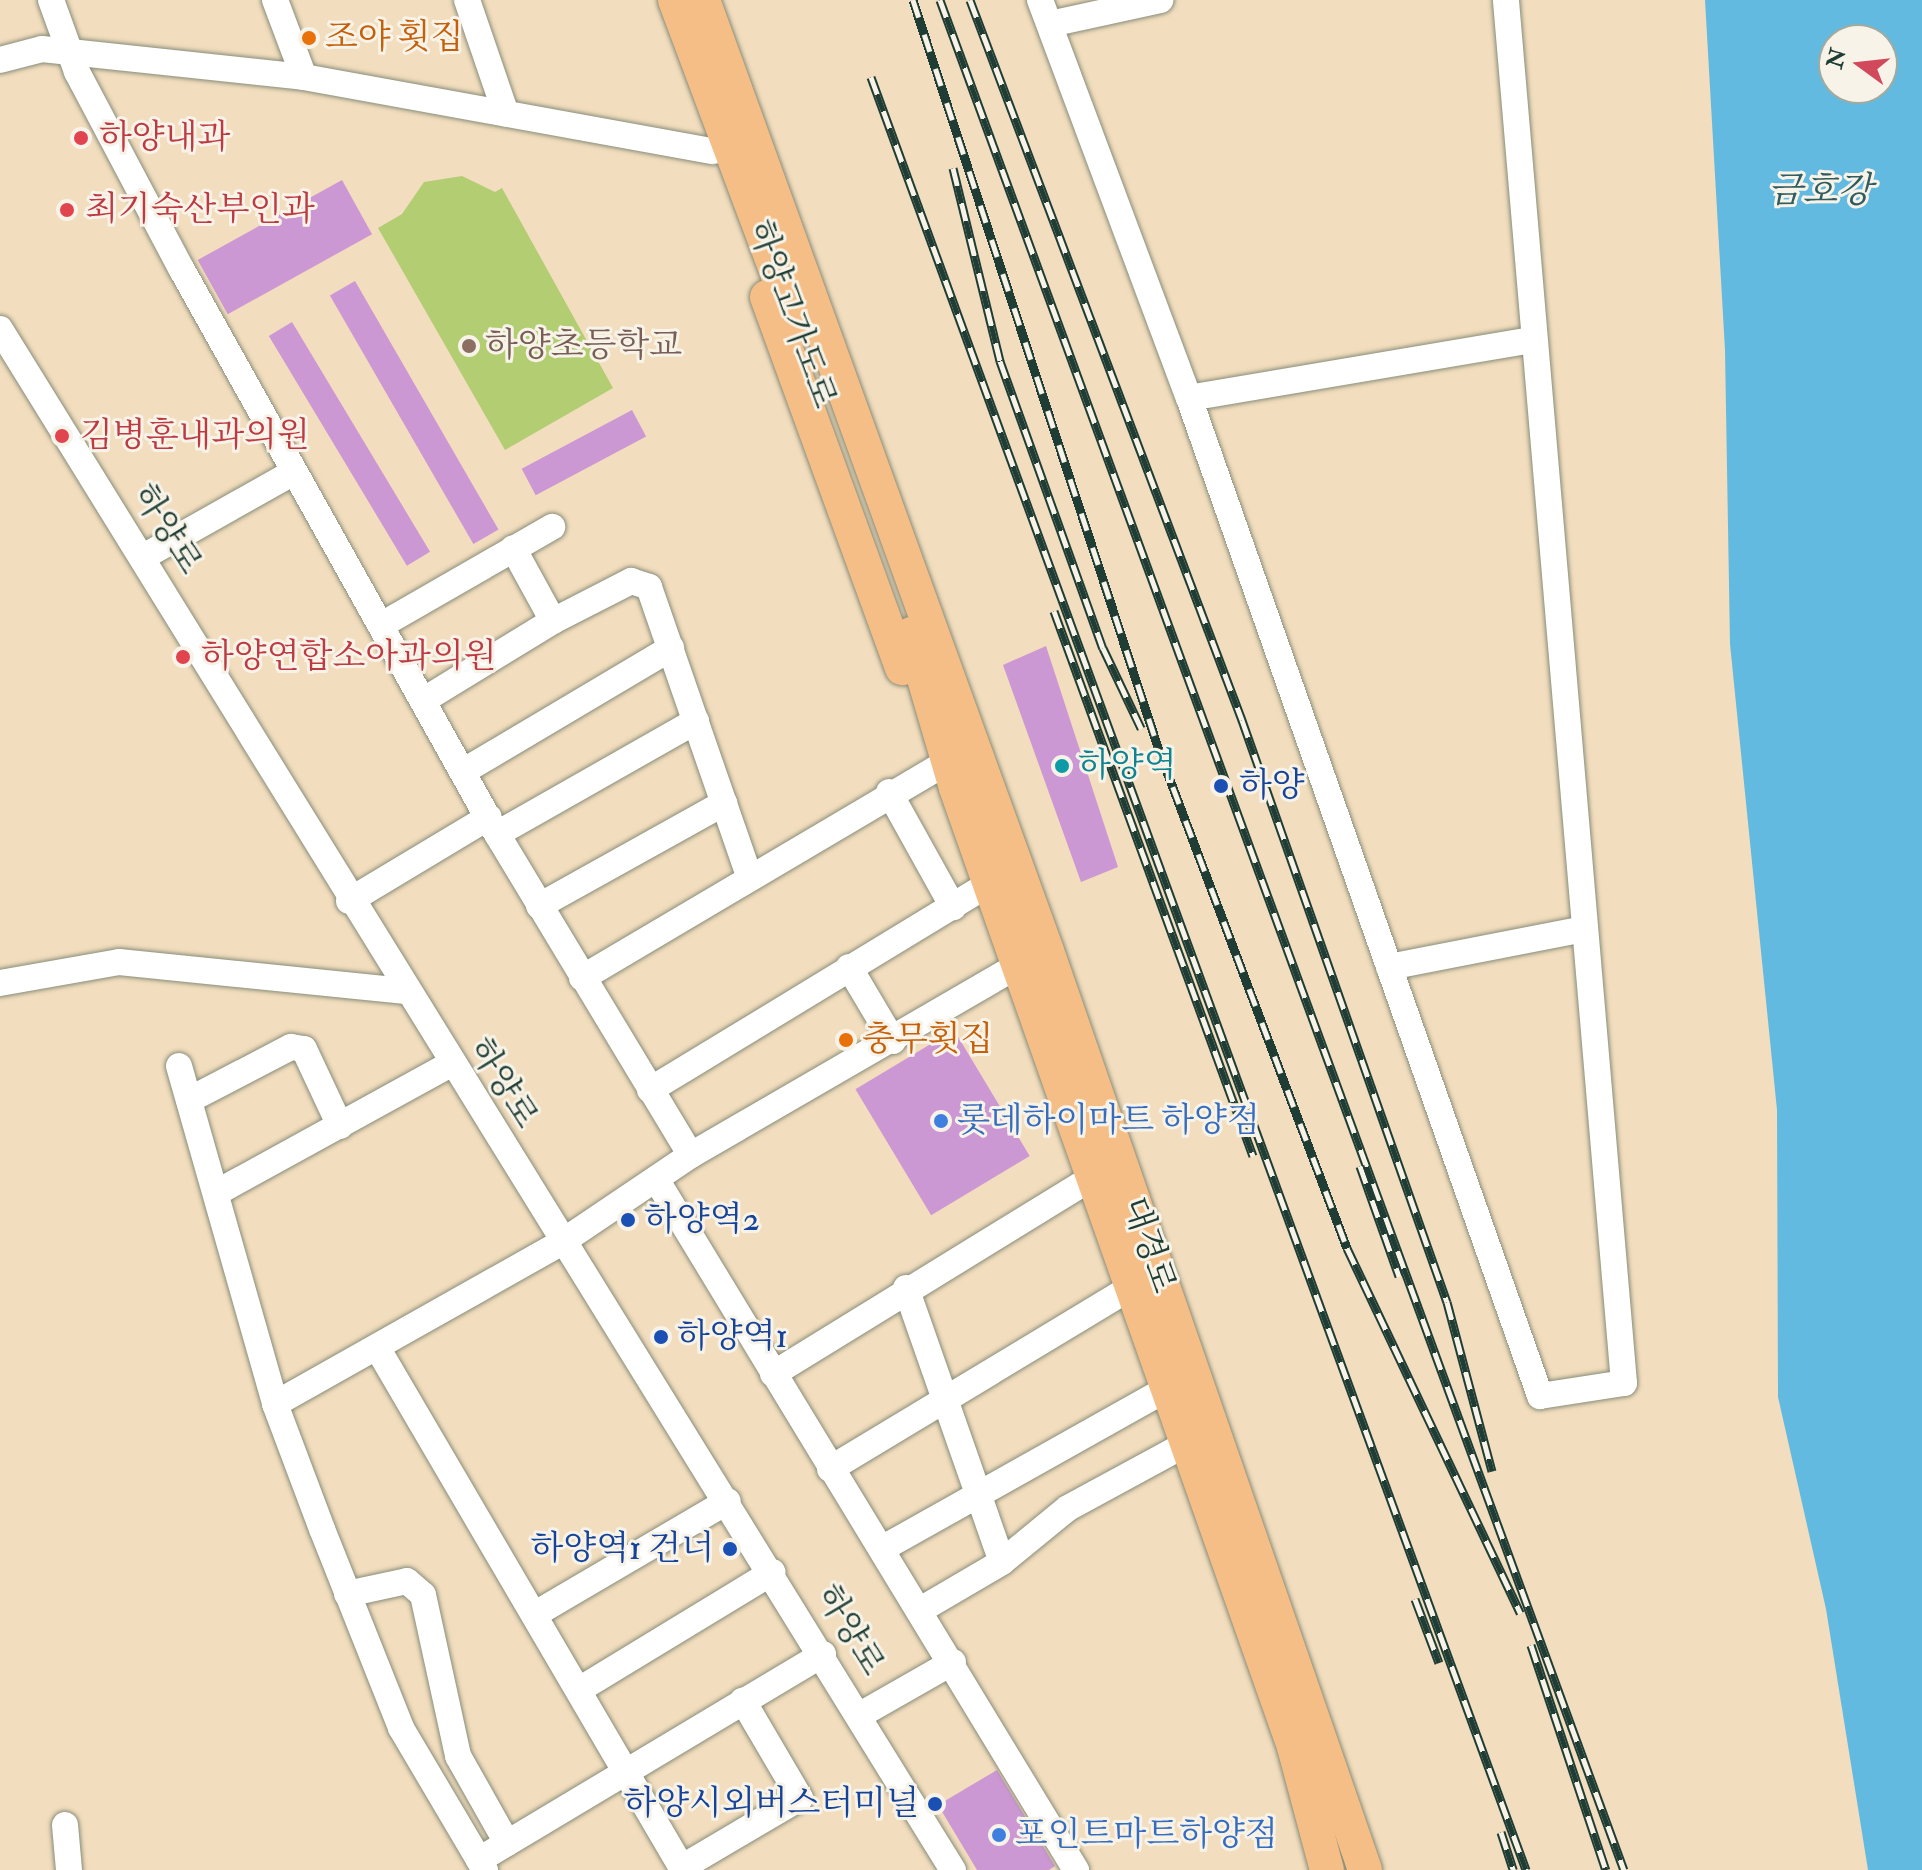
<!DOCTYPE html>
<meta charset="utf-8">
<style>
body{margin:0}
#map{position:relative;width:1922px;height:1870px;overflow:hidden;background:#f2ddbe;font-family:"IM FELL Double Pica","Noto Serif KR",serif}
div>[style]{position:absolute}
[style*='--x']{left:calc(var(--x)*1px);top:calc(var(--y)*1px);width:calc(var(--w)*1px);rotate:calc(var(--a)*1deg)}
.green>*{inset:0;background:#b3cd73}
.water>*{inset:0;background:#63bae0}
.building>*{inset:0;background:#cc98d4;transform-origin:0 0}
.roads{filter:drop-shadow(0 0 2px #888d79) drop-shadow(0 0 2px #888d79)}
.minor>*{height:26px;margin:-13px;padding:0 13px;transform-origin:13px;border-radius:13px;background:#fff}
.major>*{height:34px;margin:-17px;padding:0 17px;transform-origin:17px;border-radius:17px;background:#f5be86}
.rail>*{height:9px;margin-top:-4.5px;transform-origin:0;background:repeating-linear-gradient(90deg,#f7f3e8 0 18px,#1f3d34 0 36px);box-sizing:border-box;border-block:2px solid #1f3d34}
.dots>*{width:22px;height:22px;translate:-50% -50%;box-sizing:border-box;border:4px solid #f7f3e8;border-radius:50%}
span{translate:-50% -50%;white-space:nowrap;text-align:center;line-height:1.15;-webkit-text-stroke:6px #f7f3e8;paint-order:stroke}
.food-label{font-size:34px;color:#c56008}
.left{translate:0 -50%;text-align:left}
.health-label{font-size:34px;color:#be3a42}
.street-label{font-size:34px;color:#1f3d34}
.education-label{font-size:34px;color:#785e54}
.culture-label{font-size:34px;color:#0d838f}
.transit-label{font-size:34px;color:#164399}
.right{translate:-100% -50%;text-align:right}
.shop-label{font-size:34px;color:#366cbe}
.water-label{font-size:36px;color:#305c5f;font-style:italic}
.north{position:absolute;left:1818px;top:24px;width:80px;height:80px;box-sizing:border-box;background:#f7f3e8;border:2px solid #a1aaa0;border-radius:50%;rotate:285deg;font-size:22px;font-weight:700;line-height:32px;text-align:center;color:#1f3d34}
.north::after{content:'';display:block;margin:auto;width:28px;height:36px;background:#d1495b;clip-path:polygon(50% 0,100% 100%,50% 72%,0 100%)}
</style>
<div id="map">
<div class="green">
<div style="clip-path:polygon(462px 176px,495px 192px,502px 188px,613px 388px,505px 450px,378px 228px,402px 214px,424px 182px)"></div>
</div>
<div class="water">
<div style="clip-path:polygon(evenodd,1705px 0,1922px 0,1922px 1870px,1868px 1870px,1826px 1609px,1778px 1397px,1777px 1110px,1730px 644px,1725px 350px,1705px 0,1834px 40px,1882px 40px,1882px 88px,1834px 88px,1834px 40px)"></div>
</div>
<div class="building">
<div style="left:342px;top:180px;width:62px;height:165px;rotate:61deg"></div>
<div style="left:355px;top:281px;width:287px;height:29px;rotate:60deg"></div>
<div style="left:292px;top:322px;width:268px;height:27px;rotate:59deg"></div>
<div style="left:632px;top:410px;width:30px;height:125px;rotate:62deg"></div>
<div style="clip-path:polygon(1046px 646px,1118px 867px,1081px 882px,1003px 665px)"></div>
<div style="left:954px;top:1030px;width:147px;height:115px;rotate:59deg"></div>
<div style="clip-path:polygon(997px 1770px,1055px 1866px,1049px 1870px,977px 1870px,938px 1805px)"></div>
</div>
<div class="roads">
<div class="minor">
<div style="--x:51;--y:0;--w:77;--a:70.1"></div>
<div style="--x:77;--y:72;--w:224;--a:62.1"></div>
<div style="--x:182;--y:270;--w:646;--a:60.82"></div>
<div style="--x:497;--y:834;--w:375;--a:58.9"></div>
<div style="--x:275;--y:0;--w:82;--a:69.4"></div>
<div style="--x:467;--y:0;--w:120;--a:71.1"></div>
<div style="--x:1040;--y:0;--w:425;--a:69.5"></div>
<div style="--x:1189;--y:398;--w:1058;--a:70.62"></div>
<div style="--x:1540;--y:1396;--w:85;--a:-8.8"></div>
<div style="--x:1624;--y:1383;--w:1388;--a:-94.88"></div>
<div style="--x:1050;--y:24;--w:113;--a:-12.3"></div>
<div style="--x:0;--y:60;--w:43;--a:-14.7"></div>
<div style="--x:42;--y:49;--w:263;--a:6.1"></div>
<div style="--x:304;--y:77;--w:415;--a:10.3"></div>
<div style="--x:0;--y:329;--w:1812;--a:58.27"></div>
<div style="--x:1189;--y:398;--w:349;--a:-9.6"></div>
<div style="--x:143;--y:557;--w:173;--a:-29.4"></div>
<div style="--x:553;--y:621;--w:88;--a:-27.1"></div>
<div style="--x:631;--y:581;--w:19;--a:18"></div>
<div style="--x:649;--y:587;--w:303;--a:70.9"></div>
<div style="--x:385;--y:623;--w:193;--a:-29.9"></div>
<div style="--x:424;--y:700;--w:151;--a:-31.5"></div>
<div style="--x:553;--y:621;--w:83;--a:-118.7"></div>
<div style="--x:464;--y:771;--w:241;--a:-30.7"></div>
<div style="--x:889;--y:792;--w:132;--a:60.9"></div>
<div style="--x:497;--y:834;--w:229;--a:-29.6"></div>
<div style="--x:349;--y:901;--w:163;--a:-31"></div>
<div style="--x:539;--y:906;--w:212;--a:-29.1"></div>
<div style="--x:849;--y:967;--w:86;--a:59.3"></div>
<div style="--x:1389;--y:967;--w:199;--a:-11"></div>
<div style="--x:582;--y:978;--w:415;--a:-30.6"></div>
<div style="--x:0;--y:983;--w:121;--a:-10"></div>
<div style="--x:119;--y:962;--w:286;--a:5.8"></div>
<div style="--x:179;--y:1066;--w:351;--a:74.1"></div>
<div style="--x:275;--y:1404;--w:134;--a:69.4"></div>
<div style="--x:322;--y:1529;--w:214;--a:68.3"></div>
<div style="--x:401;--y:1728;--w:165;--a:59.4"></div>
<div style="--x:650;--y:1090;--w:400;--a:-31.3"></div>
<div style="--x:189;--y:1100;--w:115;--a:-27.5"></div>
<div style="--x:291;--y:1047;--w:13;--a:9"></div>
<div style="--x:304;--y:1049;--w:85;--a:64.9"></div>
<div style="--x:656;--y:1179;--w:809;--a:58.71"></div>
<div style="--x:216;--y:1193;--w:266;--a:-28.8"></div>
<div style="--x:906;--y:1288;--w:290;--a:70.7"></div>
<div style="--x:378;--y:1349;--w:604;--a:59.65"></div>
<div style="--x:773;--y:1374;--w:376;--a:-31.6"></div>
<div style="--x:275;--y:1404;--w:330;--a:-29.4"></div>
<div style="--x:562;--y:1242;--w:156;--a:-34"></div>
<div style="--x:691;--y:1155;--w:395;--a:-30.1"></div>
<div style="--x:830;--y:1469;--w:350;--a:-31.1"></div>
<div style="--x:885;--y:1547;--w:323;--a:-29.3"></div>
<div style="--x:347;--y:1594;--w:61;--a:-12.2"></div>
<div style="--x:407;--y:1581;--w:21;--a:41"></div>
<div style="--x:423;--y:1595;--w:165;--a:77.7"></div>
<div style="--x:458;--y:1756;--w:100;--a:60.6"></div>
<div style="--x:922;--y:1609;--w:93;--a:-30.4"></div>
<div style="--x:1002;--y:1562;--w:85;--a:-39.3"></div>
<div style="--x:1068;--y:1508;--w:132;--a:-28.5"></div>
<div style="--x:537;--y:1613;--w:221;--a:-30.4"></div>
<div style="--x:582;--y:1688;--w:223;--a:-31.3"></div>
<div style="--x:860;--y:1715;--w:107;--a:-29.7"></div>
<div style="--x:65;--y:1825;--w:45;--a:84.9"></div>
<div style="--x:479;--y:1860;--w:401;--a:-30.9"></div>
<div style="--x:681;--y:1868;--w:138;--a:-30.5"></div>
<div style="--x:800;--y:1798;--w:113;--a:-120.4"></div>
</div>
<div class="major">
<div style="--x:675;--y:0;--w:340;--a:69.5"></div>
<div style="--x:703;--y:0;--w:1011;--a:70.11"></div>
<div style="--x:1047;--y:951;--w:972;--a:70.91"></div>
<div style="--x:767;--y:297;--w:395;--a:70"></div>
<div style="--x:911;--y:634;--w:160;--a:73.7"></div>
<div style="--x:956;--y:788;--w:1017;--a:70.58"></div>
<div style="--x:1294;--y:1747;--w:127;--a:75"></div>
</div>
</div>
<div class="rail">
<div style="--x:913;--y:0;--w:792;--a:71.84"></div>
<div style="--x:1160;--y:753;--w:529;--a:69.3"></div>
<div style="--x:1347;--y:1248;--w:404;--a:64.6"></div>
<div style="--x:940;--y:0;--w:1991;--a:69.91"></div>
<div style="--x:970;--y:0;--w:770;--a:69.3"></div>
<div style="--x:1242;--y:720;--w:617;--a:70.6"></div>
<div style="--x:1447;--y:1302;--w:175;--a:75.1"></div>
<div style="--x:871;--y:77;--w:1909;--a:69.93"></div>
<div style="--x:953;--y:168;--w:199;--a:76.3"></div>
<div style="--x:1000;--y:361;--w:305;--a:70.3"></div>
<div style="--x:1103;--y:648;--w:89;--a:64.6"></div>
<div style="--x:1054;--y:611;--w:580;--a:69.94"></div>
<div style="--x:1360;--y:1166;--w:117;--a:70.5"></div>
<div style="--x:1415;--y:1599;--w:68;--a:69.4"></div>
<div style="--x:1531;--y:1645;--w:237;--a:71.6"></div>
<div style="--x:1501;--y:1832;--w:40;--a:72"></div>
</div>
<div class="dots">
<div style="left:309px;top:38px;background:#e8710a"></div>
<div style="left:81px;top:138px;background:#e0444e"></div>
<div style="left:67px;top:210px;background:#e0444e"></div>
<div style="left:469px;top:346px;background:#8d6e63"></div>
<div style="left:62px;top:436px;background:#e0444e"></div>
<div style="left:183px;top:657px;background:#e0444e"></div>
<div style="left:1062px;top:766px;background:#0f9aa8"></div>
<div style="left:1221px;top:786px;background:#1a4fb4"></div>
<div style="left:846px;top:1040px;background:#e8710a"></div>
<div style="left:941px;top:1121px;background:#3f7fe0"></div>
<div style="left:628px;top:1220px;background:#1a4fb4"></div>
<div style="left:661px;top:1337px;background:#1a4fb4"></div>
<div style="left:730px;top:1549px;background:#1a4fb4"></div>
<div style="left:935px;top:1804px;background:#1a4fb4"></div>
<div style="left:999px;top:1835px;background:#3f7fe0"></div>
</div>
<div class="food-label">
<span class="left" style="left:325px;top:38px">조야 횟집</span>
<span class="left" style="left:862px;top:1040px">충무횟집</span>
</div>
<div class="health-label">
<span class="left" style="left:99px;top:138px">하양내과</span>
<span class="left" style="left:85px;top:210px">최기숙산부인과</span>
<span class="left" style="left:80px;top:436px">김병훈내과의원</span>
<span class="left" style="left:201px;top:657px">하양연합소아과의원</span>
</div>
<div class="street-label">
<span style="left:792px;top:314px;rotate:70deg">하양고가도로</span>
<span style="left:167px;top:529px;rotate:58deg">하양로</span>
<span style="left:503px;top:1083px;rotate:58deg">하양로</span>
<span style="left:1149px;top:1245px;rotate:71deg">대경로</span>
<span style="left:850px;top:1630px;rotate:59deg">하양로</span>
</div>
<div class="education-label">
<span class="left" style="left:485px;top:346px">하양초등학교</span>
</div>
<div class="culture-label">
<span class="left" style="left:1078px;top:766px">하양역</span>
</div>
<div class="transit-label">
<span class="left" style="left:1239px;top:786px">하양</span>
<span class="left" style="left:644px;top:1220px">하양역2</span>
<span class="left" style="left:677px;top:1337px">하양역1</span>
<span class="right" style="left:714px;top:1549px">하양역1 건너</span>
<span class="right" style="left:919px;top:1804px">하양시외버스터미널</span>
</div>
<div class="shop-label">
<span class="left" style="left:957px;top:1121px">롯데하이마트 하양점</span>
<span class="left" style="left:1015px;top:1835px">포인트마트하양점</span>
</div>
<div class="water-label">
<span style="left:1820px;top:191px">금호강</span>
</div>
<div class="north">N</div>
</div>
